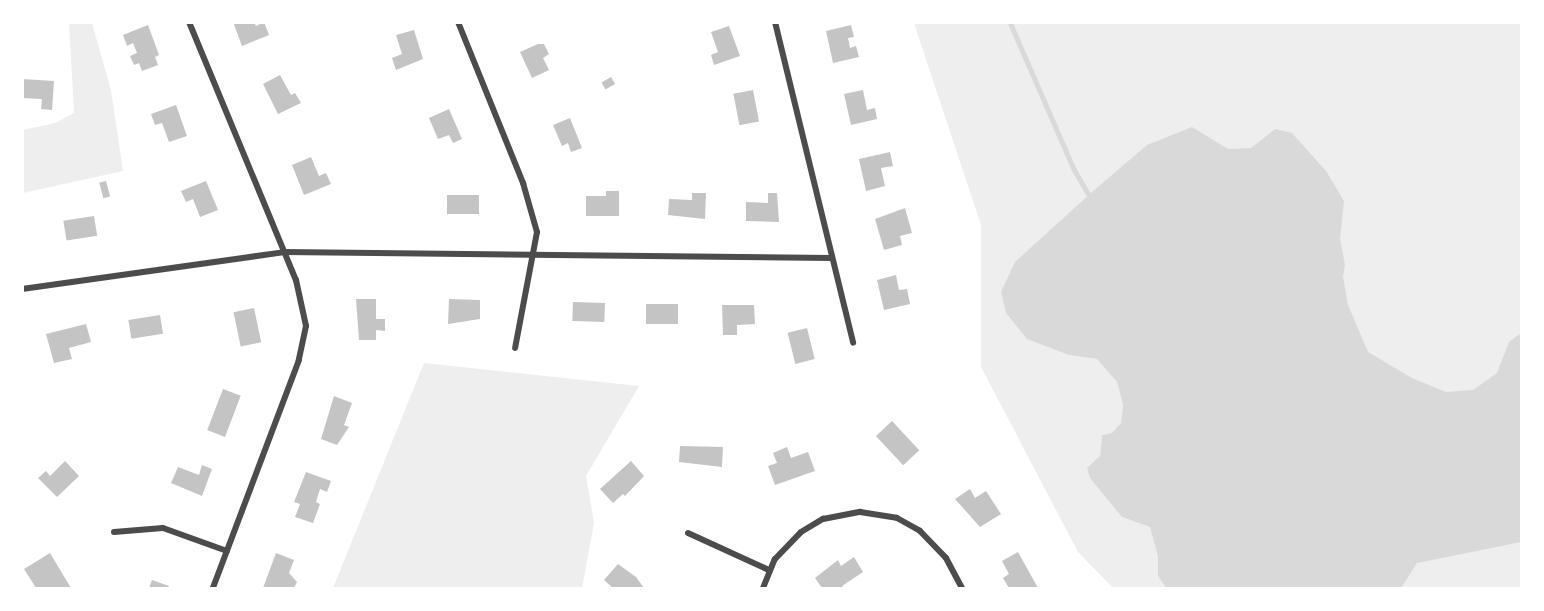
<!DOCTYPE html>
<style>
body{margin:0}
#map{position:relative;width:1544px;height:611px;overflow:hidden;background:#fff;font-family:"Noto Serif",serif}
div>[style]{position:absolute}
[style*='--x']{left:calc(var(--x)*1px);top:calc(var(--y)*1px);width:calc(var(--w)*1px);rotate:calc(var(--a)*1deg)}
.green>*{inset:0;background:#eee}
.water>*{inset:0;background:#d9d9d9}
.stream>*{height:4.5px;margin:-2.25px;padding:0 2.25px;transform-origin:2.25px;border-radius:2.25px;background:#d9d9d9}
.building>*{inset:0;background:#c4c4c4;transform-origin:0 0}
.minor>*{height:6px;margin:-3px;padding:0 3px;transform-origin:3px;border-radius:3px;background:#4c4c4c}
span{translate:-50% -50%;white-space:nowrap;text-align:center;line-height:1.15;-webkit-text-stroke:4.5px #fff;paint-order:stroke}
.frame{position:absolute;inset:0;border:24px solid #fff;pointer-events:none}
</style>
<div id="map">
<div class="green">
<div style="clip-path:polygon(69px 23px,92px 23px,111px 90px,123px 171px,23px 193px,23px 130px,55px 123px,74px 113px)"></div>
<div style="clip-path:polygon(914px 23px,1521px 23px,1521px 588px,1366px 588px,1032px 247px,1069px 355px,1097px 359px,1117px 382px,1123px 405px,1121px 423px,1112px 433px,1102px 435px,1100px 456px,1122px 517px,1150px 527px,1158px 557px,1158px 576px,1166px 588px,1113px 588px,1078px 552px,981px 367px,981px 225px)"></div>
<div style="clip-path:polygon(424px 363px,639px 386px,586px 476px,594px 523px,582px 588px,333px 588px)"></div>
</div>
<div class="water">
<div style="clip-path:polygon(1192px 127px,1228px 149px,1251px 148px,1275px 129px,1292px 133px,1326px 171px,1344px 201px,1340px 239px,1345px 265px,1343px 277px,1348px 305px,1368px 352px,1412px 378px,1446px 392px,1473px 390px,1497px 373px,1509px 342px,1521px 333px,1521px 542px,1417px 563px,1401px 588px,1166px 588px,1158px 576px,1158px 557px,1150px 527px,1122px 517px,1090px 478px,1087px 468px,1100px 456px,1102px 435px,1112px 433px,1121px 423px,1123px 405px,1117px 382px,1097px 359px,1069px 355px,1027px 339px,1006px 313px,1001px 292px,1015px 262px,1092px 192px,1147px 145px)"></div>
</div>
<div class="stream">
<div style="--x:1010;--y:22;--w:160;--a:66.5"></div>
<div style="--x:1074;--y:169;--w:36;--a:60"></div>
</div>
<div class="building">
<div style="clip-path:polygon(233px 22px,254px 22px,256px 26px,264px 22px,269px 35px,242px 46px)"></div>
<div style="clip-path:polygon(148px 25px,159px 55px,155px 57px,158px 65px,142px 71px,139px 63px,134px 65px,130px 56px,137px 53px,133px 43px,127px 46px,123px 35px)"></div>
<div style="clip-path:polygon(851px 25px,854px 37px,848px 38px,850px 48px,856px 46px,859px 57px,833px 63px,826px 31px)"></div>
<div style="clip-path:polygon(729px 26px,740px 56px,714px 65px,711px 55px,718px 52px,711px 32px)"></div>
<div style="clip-path:polygon(414px 30px,423px 59px,396px 70px,392px 58px,402px 54px,396px 35px)"></div>
<div style="clip-path:polygon(538px 44px,544px 44px,549px 54px,543px 58px,549px 70px,532px 78px,520px 52px)"></div>
<div style="clip-path:polygon(280px 75px,291px 95px,295px 93px,301px 103px,278px 114px,263px 84px)"></div>
<div style="left:611px;top:77px;width:8px;height:11px;rotate:60deg"></div>
<div style="clip-path:polygon(22px 79px,54px 81px,52px 110px,41px 109px,42px 99px,22px 98px)"></div>
<div style="left:753px;top:90px;width:32px;height:20px;rotate:79deg"></div>
<div style="clip-path:polygon(863px 90px,867px 110px,875px 108px,877px 119px,851px 125px,844px 94px)"></div>
<div style="clip-path:polygon(176px 105px,187px 136px,169px 142px,162px 123px,155px 125px,151px 114px)"></div>
<div style="clip-path:polygon(449px 109px,462px 139px,453px 143px,449px 135px,438px 139px,429px 118px)"></div>
<div style="clip-path:polygon(570px 118px,582px 148px,571px 152px,568px 143px,562px 146px,553px 125px)"></div>
<div style="clip-path:polygon(890px 152px,893px 166px,881px 168px,885px 186px,866px 191px,859px 159px)"></div>
<div style="clip-path:polygon(311px 157px,319px 176px,326px 173px,331px 184px,304px 195px,292px 165px)"></div>
<div style="left:106px;top:181px;width:16px;height:7px;rotate:75deg"></div>
<div style="clip-path:polygon(206px 181px,218px 210px,200px 217px,193px 199px,186px 202px,181px 191px)"></div>
<div style="clip-path:polygon(606px 191px,619px 191px,619px 216px,586px 216px,586px 196px,606px 196px)"></div>
<div style="clip-path:polygon(692px 193px,706px 193px,705px 219px,668px 215px,669px 199px,692px 200px)"></div>
<div style="clip-path:polygon(768px 193px,777px 193px,779px 222px,746px 221px,746px 202px,768px 203px)"></div>
<div style="left:447px;top:195px;width:32px;height:19px"></div>
<div style="clip-path:polygon(905px 208px,912px 233px,900px 236px,902px 245px,884px 250px,875px 219px)"></div>
<div style="left:94px;top:216px;width:20px;height:31px;rotate:81deg"></div>
<div style="clip-path:polygon(896px 275px,899px 290px,907px 289px,910px 304px,884px 310px,877px 280px)"></div>
<div style="clip-path:polygon(356px 299px,376px 299px,376px 319px,385px 319px,385px 331px,376px 330px,376px 340px,359px 340px)"></div>
<div style="clip-path:polygon(449px 299px,480px 300px,480px 319px,448px 324px)"></div>
<div style="left:573px;top:302px;width:32px;height:19px;rotate:2deg"></div>
<div style="left:646px;top:304px;width:32px;height:20px"></div>
<div style="clip-path:polygon(722px 305px,754px 305px,755px 324px,737px 325px,737px 335px,723px 335px)"></div>
<div style="left:254px;top:308px;width:35px;height:21px;rotate:78deg"></div>
<div style="left:160px;top:315px;width:19px;height:32px;rotate:81deg"></div>
<div style="clip-path:polygon(86px 324px,91px 342px,69px 348px,72px 359px,54px 363px,46px 334px)"></div>
<div style="left:807px;top:328px;width:32px;height:20px;rotate:76deg"></div>
<div style="left:223px;top:389px;width:19px;height:44px;rotate:21deg"></div>
<div style="clip-path:polygon(334px 396px,352px 403px,344px 425px,349px 427px,337px 445px,321px 439px)"></div>
<div style="left:892px;top:421px;width:40px;height:22px;rotate:47deg"></div>
<div style="clip-path:polygon(680px 446px,723px 447px,722px 467px,679px 462px)"></div>
<div style="clip-path:polygon(787px 447px,791px 458px,808px 452px,815px 471px,775px 485px,768px 466px,777px 463px,773px 453px)"></div>
<div style="clip-path:polygon(65px 461px,79px 476px,57px 497px,38px 478px,46px 471px,50px 476px)"></div>
<div style="clip-path:polygon(631px 461px,644px 476px,625px 496px,623px 494px,613px 503px,600px 489px)"></div>
<div style="clip-path:polygon(202px 465px,212px 469px,202px 496px,171px 483px,178px 467px,199px 475px)"></div>
<div style="clip-path:polygon(306px 472px,331px 481px,327px 492px,320px 489px,316px 502px,320px 504px,313px 523px,295px 517px,300px 504px,294px 502px)"></div>
<div style="clip-path:polygon(970px 489px,975px 498px,986px 491px,1001px 514px,980px 527px,955px 499px)"></div>
<div style="clip-path:polygon(1018px 552px,1038px 588px,1009px 588px,1003px 578px,1009px 574px,1002px 561px)"></div>
<div style="clip-path:polygon(50px 553px,71px 588px,36px 588px,24px 569px)"></div>
<div style="clip-path:polygon(276px 553px,294px 560px,289px 573px,297px 582px,294px 588px,263px 588px)"></div>
<div style="clip-path:polygon(854px 557px,863px 572px,842px 586px,844px 588px,822px 588px,815px 578px,838px 560px,841px 566px)"></div>
<div style="clip-path:polygon(618px 564px,636px 577px,644px 588px,613px 588px,604px 580px)"></div>
<div style="clip-path:polygon(152px 580px,169px 586px,168px 588px,149px 588px)"></div>
</div>
<div class="minor">
<div style="--x:189;--y:22;--w:279;--a:67.5"></div>
<div style="--x:296;--y:280;--w:47;--a:77.7"></div>
<div style="--x:306;--y:326;--w:35;--a:102"></div>
<div style="--x:299;--y:360;--w:244;--a:110.7"></div>
<div style="--x:458;--y:22;--w:174;--a:68"></div>
<div style="--x:523;--y:183;--w:51;--a:74.1"></div>
<div style="--x:537;--y:232;--w:118;--a:100.7"></div>
<div style="--x:775;--y:22;--w:330;--a:76.3"></div>
<div style="--x:22;--y:289;--w:265;--a:-8"></div>
<div style="--x:284;--y:252;--w:548;--a:0.63"></div>
<div style="--x:114;--y:532;--w:49;--a:-4.7"></div>
<div style="--x:163;--y:528;--w:68;--a:19.8"></div>
<div style="--x:688;--y:533;--w:89;--a:24.6"></div>
<div style="--x:763;--y:588;--w:31;--a:-68"></div>
<div style="--x:775;--y:559;--w:37;--a:-46"></div>
<div style="--x:801;--y:532;--w:26;--a:-31"></div>
<div style="--x:823;--y:519;--w:38;--a:-11"></div>
<div style="--x:860;--y:512;--w:37;--a:9"></div>
<div style="--x:897;--y:518;--w:26;--a:29"></div>
<div style="--x:920;--y:531;--w:37;--a:46"></div>
<div style="--x:946;--y:558;--w:34;--a:62"></div>
</div>
<div class="frame"></div>
</div>
